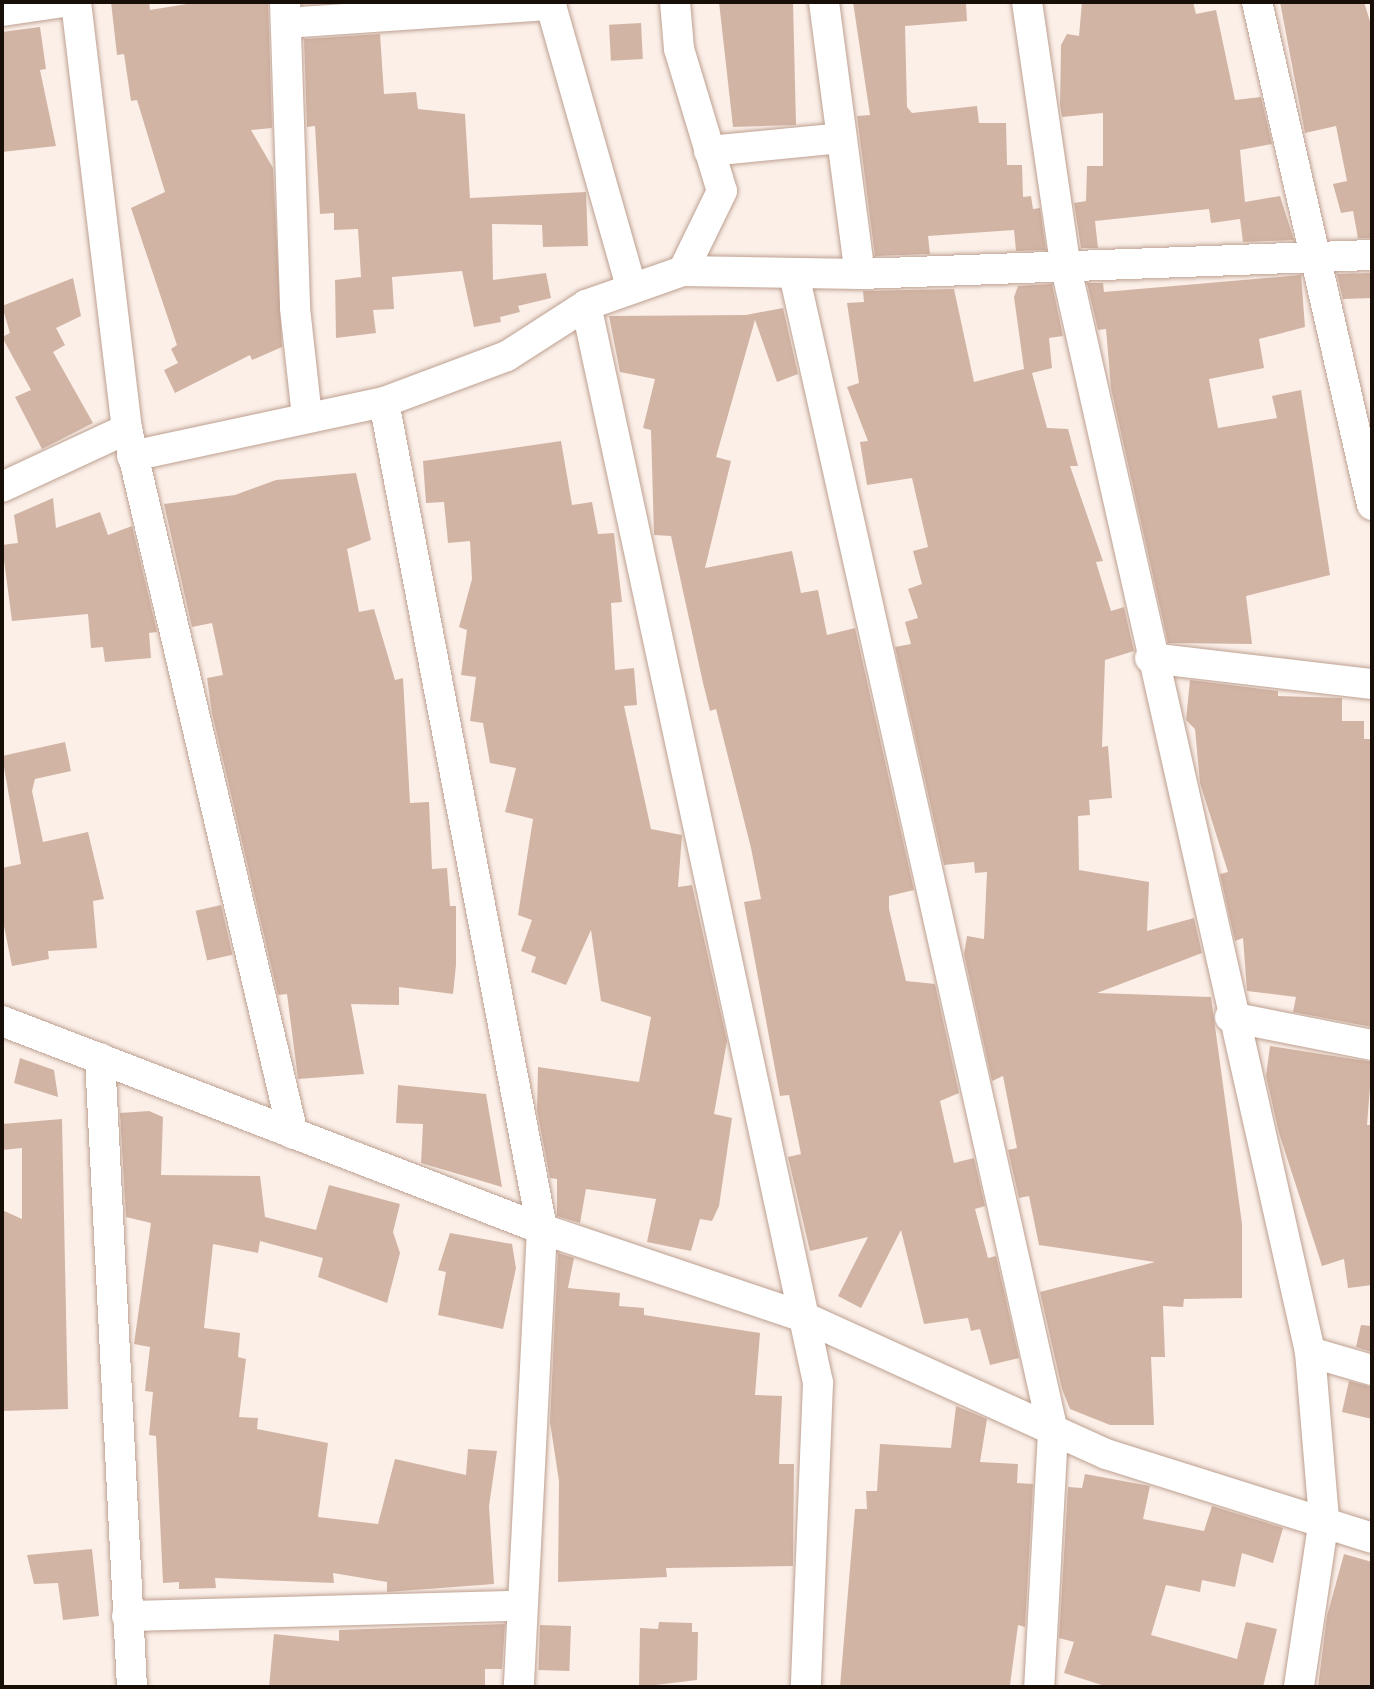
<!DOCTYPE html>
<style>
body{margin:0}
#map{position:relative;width:1374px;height:1689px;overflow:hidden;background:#fbefe8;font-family:Lato,sans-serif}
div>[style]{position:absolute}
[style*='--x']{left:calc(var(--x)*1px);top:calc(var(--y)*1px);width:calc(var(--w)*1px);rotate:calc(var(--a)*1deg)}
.building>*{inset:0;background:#d2b4a4;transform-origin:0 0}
.roads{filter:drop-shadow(0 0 2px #bda090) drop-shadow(0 0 2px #bda090)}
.minor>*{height:30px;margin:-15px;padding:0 15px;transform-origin:15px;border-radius:15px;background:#fff}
span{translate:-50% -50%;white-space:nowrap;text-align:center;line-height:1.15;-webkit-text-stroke:5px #fff;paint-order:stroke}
.frame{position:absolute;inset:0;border:4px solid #180e08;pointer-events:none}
</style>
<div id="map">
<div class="building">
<div style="clip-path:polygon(111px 2px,149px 2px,150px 10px,199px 2px,268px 2px,272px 128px,251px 130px,273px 168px,282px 347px,252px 360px,250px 355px,175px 393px,164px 370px,178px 363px,171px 349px,177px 345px,131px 208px,165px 192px,137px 100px,131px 101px,124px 54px,117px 55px)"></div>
<div style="clip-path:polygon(719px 2px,793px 2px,796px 125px,733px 127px)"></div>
<div style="clip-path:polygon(853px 2px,966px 2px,967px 21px,905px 26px,907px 107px,912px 113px,977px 106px,979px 123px,1006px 123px,1007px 165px,1022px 165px,1023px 197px,1031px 196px,1033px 209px,1040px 208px,1046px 250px,1016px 251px,1014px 230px,928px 236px,930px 254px,875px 256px,857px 116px,870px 115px)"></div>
<div style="clip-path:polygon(1082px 2px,1193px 2px,1196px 14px,1216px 10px,1235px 100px,1261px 97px,1272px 144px,1240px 150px,1245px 202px,1280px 196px,1294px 240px,1243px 242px,1240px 219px,1211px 223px,1209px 209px,1095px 221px,1098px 248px,1081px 248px,1074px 203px,1086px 201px,1087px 166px,1103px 166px,1103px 113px,1062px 117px,1060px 105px,1061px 45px,1067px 34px,1079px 36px)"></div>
<div style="clip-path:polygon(1280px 2px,1364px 2px,1372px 28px,1372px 238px,1358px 238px,1353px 211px,1341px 213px,1333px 184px,1347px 181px,1336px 126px,1305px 133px)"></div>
<div style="left:641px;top:23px;width:36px;height:32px;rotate:87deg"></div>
<div style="clip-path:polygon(40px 27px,46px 69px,40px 70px,56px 146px,2px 152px,2px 32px)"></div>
<div style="clip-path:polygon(380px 34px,384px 94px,416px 92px,418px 109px,465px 114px,470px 198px,586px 192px,588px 246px,543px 247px,542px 225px,492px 224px,493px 280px,546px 273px,551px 298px,518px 306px,520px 312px,500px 317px,501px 322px,474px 327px,462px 271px,392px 277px,394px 309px,373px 310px,376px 333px,336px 338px,335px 280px,361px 277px,358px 229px,334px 230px,334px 213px,320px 214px,315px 126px,307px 127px,304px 39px)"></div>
<div style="clip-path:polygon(1372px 273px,1372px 298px,1343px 299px,1337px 274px)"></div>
<div style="clip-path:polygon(1301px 275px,1305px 327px,1259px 339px,1264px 368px,1209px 379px,1218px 428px,1277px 418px,1272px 396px,1301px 390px,1330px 575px,1246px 596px,1252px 644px,1168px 643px,1111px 388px,1106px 329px,1098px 330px,1087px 283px,1103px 283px,1104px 292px)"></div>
<div style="clip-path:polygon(73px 278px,81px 316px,56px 328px,65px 345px,53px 352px,93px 423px,42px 449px,15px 397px,31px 390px,2px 337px,10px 333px,2px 306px)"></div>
<div style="clip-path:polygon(1052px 284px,1063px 336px,1049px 338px,1052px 368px,1032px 373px,1047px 428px,1068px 429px,1078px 466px,1070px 466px,1103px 561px,1096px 562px,1111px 611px,1124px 607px,1134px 651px,1105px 660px,1102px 747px,1108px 746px,1112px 798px,1089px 800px,1090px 815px,1078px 816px,1079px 870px,1149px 882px,1147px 931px,1194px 918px,1202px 953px,1097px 993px,1211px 997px,1242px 1224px,1242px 1298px,1184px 1299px,1183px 1307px,1163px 1306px,1165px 1357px,1151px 1357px,1154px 1425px,1110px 1425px,1070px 1409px,1062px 1389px,1040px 1292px,1155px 1262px,1039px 1245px,1029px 1196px,1019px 1198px,1008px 1150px,1017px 1148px,1003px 1076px,992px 1081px,964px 954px,967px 936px,984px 939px,987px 872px,975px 873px,974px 862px,944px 865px,895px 647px,911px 644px,905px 622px,918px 618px,908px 589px,922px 584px,913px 551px,928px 547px,912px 478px,867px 485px,860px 442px,868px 441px,847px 387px,859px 383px,847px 303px,864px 302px,863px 291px,954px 289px,974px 382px,1024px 369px,1014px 297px,1018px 286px)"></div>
<div style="clip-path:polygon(783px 308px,798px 374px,777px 382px,755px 320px,716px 457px,731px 461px,705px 568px,792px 551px,801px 593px,818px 590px,827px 635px,855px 628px,914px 890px,889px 896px,889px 909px,906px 981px,935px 984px,959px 1093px,940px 1101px,954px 1163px,974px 1158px,985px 1206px,975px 1209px,988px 1258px,996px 1256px,1019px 1358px,990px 1365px,980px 1329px,971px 1331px,968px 1318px,924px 1324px,901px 1230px,861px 1308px,838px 1296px,868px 1237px,810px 1251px,788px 1157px,801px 1154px,789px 1095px,780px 1096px,744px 902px,761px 899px,751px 848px,716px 709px,710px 711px,703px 683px,671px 536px,654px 535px,651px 430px,643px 428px,655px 379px,620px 372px,609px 316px,746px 315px)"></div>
<div style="clip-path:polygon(561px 441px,572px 505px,592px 502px,598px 534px,614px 533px,622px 602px,611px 603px,615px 670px,634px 668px,637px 705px,624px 706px,651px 829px,682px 835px,678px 887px,692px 885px,727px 1041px,714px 1114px,732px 1118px,719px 1206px,712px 1221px,700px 1219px,691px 1251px,647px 1242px,656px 1199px,586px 1189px,580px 1223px,557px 1216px,557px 1179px,550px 1178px,537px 1110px,538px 1067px,639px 1082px,651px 1017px,601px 1001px,591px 930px,566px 985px,531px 972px,536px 957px,521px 951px,532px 920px,518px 915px,533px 819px,505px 812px,516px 768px,490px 763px,483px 723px,470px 721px,476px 677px,461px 675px,467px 630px,459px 627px,472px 579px,470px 541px,448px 543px,444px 502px,426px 503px,423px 461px)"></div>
<div style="clip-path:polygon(356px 473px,371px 540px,347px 549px,359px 612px,374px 609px,395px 680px,403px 678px,410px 803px,429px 802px,432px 869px,447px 868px,450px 906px,456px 906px,456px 965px,453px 994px,399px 987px,399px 1005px,351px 1004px,364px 1074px,298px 1079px,287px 994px,278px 995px,212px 713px,207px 678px,223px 675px,212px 623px,192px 627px,164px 504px,235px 495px,276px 480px)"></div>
<div style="clip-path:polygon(53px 498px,56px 528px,100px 512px,108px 535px,132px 526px,157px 632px,149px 633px,151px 658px,105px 662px,103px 647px,91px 648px,88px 614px,12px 621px,2px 545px,18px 543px,14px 515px)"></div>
<div style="clip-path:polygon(1190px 680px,1278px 691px,1278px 696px,1342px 698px,1342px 721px,1364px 721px,1364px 739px,1372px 739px,1372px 1027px,1293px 1012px,1296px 997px,1247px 991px,1243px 938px,1235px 941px,1220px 874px,1228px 872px,1200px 783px,1195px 729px,1186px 720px)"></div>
<div style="clip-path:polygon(65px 742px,71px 771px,35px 779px,32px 791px,43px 842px,88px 832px,104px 899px,93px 901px,97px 948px,48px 951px,49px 959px,12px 966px,2px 916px,2px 868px,21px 864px,2px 756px)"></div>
<div style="left:221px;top:905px;width:51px;height:26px;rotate:77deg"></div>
<div style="clip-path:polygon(1270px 1046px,1372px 1062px,1367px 1125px,1372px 1125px,1372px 1285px,1348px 1288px,1344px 1259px,1322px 1266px,1279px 1133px,1266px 1076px)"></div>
<div style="clip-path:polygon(20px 1058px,54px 1070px,58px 1097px,14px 1083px)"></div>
<div style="clip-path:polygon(398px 1085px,486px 1094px,502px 1187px,421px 1163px,423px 1124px,396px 1123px)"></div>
<div style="clip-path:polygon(149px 1111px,163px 1117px,161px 1175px,260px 1176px,265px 1217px,316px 1230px,329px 1185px,400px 1204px,393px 1232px,400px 1253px,387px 1303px,318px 1277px,323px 1258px,260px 1241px,258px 1253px,213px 1244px,204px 1328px,240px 1333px,238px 1357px,246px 1359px,239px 1417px,258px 1418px,257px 1429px,328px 1443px,318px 1517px,378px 1524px,395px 1459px,466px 1475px,468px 1449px,497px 1451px,489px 1506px,494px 1584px,387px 1592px,387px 1582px,333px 1573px,334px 1583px,215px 1578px,216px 1588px,179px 1589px,179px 1582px,163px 1583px,156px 1436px,149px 1435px,153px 1392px,145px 1391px,150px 1347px,134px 1344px,151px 1223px,126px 1217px,120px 1113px)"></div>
<div style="clip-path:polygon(62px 1119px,68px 1409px,2px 1411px,2px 1210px,22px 1219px,22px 1148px,2px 1150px,2px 1124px)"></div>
<div style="clip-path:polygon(450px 1233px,512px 1244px,516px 1268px,503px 1329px,438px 1315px,446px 1272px,438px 1270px)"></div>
<div style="clip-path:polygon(558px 1253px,574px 1258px,568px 1288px,620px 1293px,619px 1306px,644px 1308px,644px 1315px,760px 1333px,755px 1395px,782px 1396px,779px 1464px,794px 1464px,793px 1566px,666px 1568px,667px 1577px,558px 1582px,559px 1481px,550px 1422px)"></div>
<div style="clip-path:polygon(1361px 1325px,1372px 1326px,1372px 1352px,1356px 1347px)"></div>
<div style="clip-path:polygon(1349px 1381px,1372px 1387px,1372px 1419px,1342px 1412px)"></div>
<div style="clip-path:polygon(956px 1406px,987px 1419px,980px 1462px,1018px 1464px,1017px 1483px,1033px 1484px,1025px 1627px,1018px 1625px,1010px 1685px,840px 1687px,855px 1509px,867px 1509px,866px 1491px,877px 1491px,880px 1444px,951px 1448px)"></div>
<div style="clip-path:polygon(1085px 1474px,1150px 1486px,1143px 1519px,1204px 1531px,1212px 1506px,1283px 1528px,1273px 1563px,1242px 1553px,1235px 1587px,1202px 1580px,1200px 1592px,1166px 1585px,1151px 1635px,1237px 1659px,1246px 1622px,1277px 1629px,1263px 1687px,1108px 1687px,1064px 1673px,1074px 1642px,1059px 1638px,1068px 1487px,1082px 1488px)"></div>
<div style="clip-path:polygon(92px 1549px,99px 1616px,63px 1620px,58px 1583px,34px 1584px,27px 1555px)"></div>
<div style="clip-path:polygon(1344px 1554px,1372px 1562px,1372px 1687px,1318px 1687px,1327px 1616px)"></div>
<div style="clip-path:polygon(659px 1622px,692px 1623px,692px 1632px,698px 1632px,697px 1680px,639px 1687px,640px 1628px,658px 1629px)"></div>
<div style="clip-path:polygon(505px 1624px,502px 1669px,485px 1669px,485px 1687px,269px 1687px,274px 1634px,339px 1641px,339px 1630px)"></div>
<div style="left:540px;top:1625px;width:31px;height:45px;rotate:2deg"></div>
</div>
<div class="roads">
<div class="minor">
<div style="--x:76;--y:2;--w:430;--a:83.2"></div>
<div style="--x:127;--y:429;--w:724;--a:76.75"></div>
<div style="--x:285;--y:2;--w:306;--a:88.1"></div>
<div style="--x:295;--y:308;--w:110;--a:83.7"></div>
<div style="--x:550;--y:2;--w:295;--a:74.1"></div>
<div style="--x:675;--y:2;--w:47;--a:85.1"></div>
<div style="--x:679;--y:49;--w:148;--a:73.2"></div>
<div style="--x:722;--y:191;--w:89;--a:116"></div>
<div style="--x:824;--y:2;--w:274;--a:82.5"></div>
<div style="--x:1027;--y:2;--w:269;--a:81.7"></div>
<div style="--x:1066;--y:268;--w:1111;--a:77.31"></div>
<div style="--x:1310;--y:1352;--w:168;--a:85.2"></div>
<div style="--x:1324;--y:1519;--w:170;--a:98.5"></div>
<div style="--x:1257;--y:2;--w:516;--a:77.12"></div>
<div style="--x:2;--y:11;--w:63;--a:-8.3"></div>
<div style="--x:286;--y:23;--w:266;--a:-3.9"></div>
<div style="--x:709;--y:151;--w:133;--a:-5.6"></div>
<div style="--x:794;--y:274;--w:1187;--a:77.39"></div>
<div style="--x:1053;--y:1432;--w:255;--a:93.1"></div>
<div style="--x:586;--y:305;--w:1103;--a:77.85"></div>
<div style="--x:818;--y:1383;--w:304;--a:92.3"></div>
<div style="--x:384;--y:402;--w:842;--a:79.18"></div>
<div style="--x:542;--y:1229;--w:459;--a:92.9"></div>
<div style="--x:132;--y:456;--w:258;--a:-12.1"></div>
<div style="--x:384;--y:402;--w:131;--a:-20.5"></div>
<div style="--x:507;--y:356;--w:94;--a:-32.8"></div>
<div style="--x:586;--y:305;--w:103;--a:-19.3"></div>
<div style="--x:683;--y:271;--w:177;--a:1"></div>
<div style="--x:860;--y:274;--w:512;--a:-2.13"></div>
<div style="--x:2;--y:487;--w:138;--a:-24.9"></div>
<div style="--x:1150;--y:658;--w:224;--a:6.7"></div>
<div style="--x:1230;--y:1017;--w:145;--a:11.2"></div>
<div style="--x:2;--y:1021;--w:579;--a:21.07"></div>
<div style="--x:542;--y:1229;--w:276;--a:18.6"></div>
<div style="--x:804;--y:1317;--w:332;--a:24.4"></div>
<div style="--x:1106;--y:1454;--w:279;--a:17.5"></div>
<div style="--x:100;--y:1058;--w:630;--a:87.09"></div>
<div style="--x:1310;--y:1352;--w:65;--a:16.2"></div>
<div style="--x:127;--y:1616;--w:395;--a:-1.5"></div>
</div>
</div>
<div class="frame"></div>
</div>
